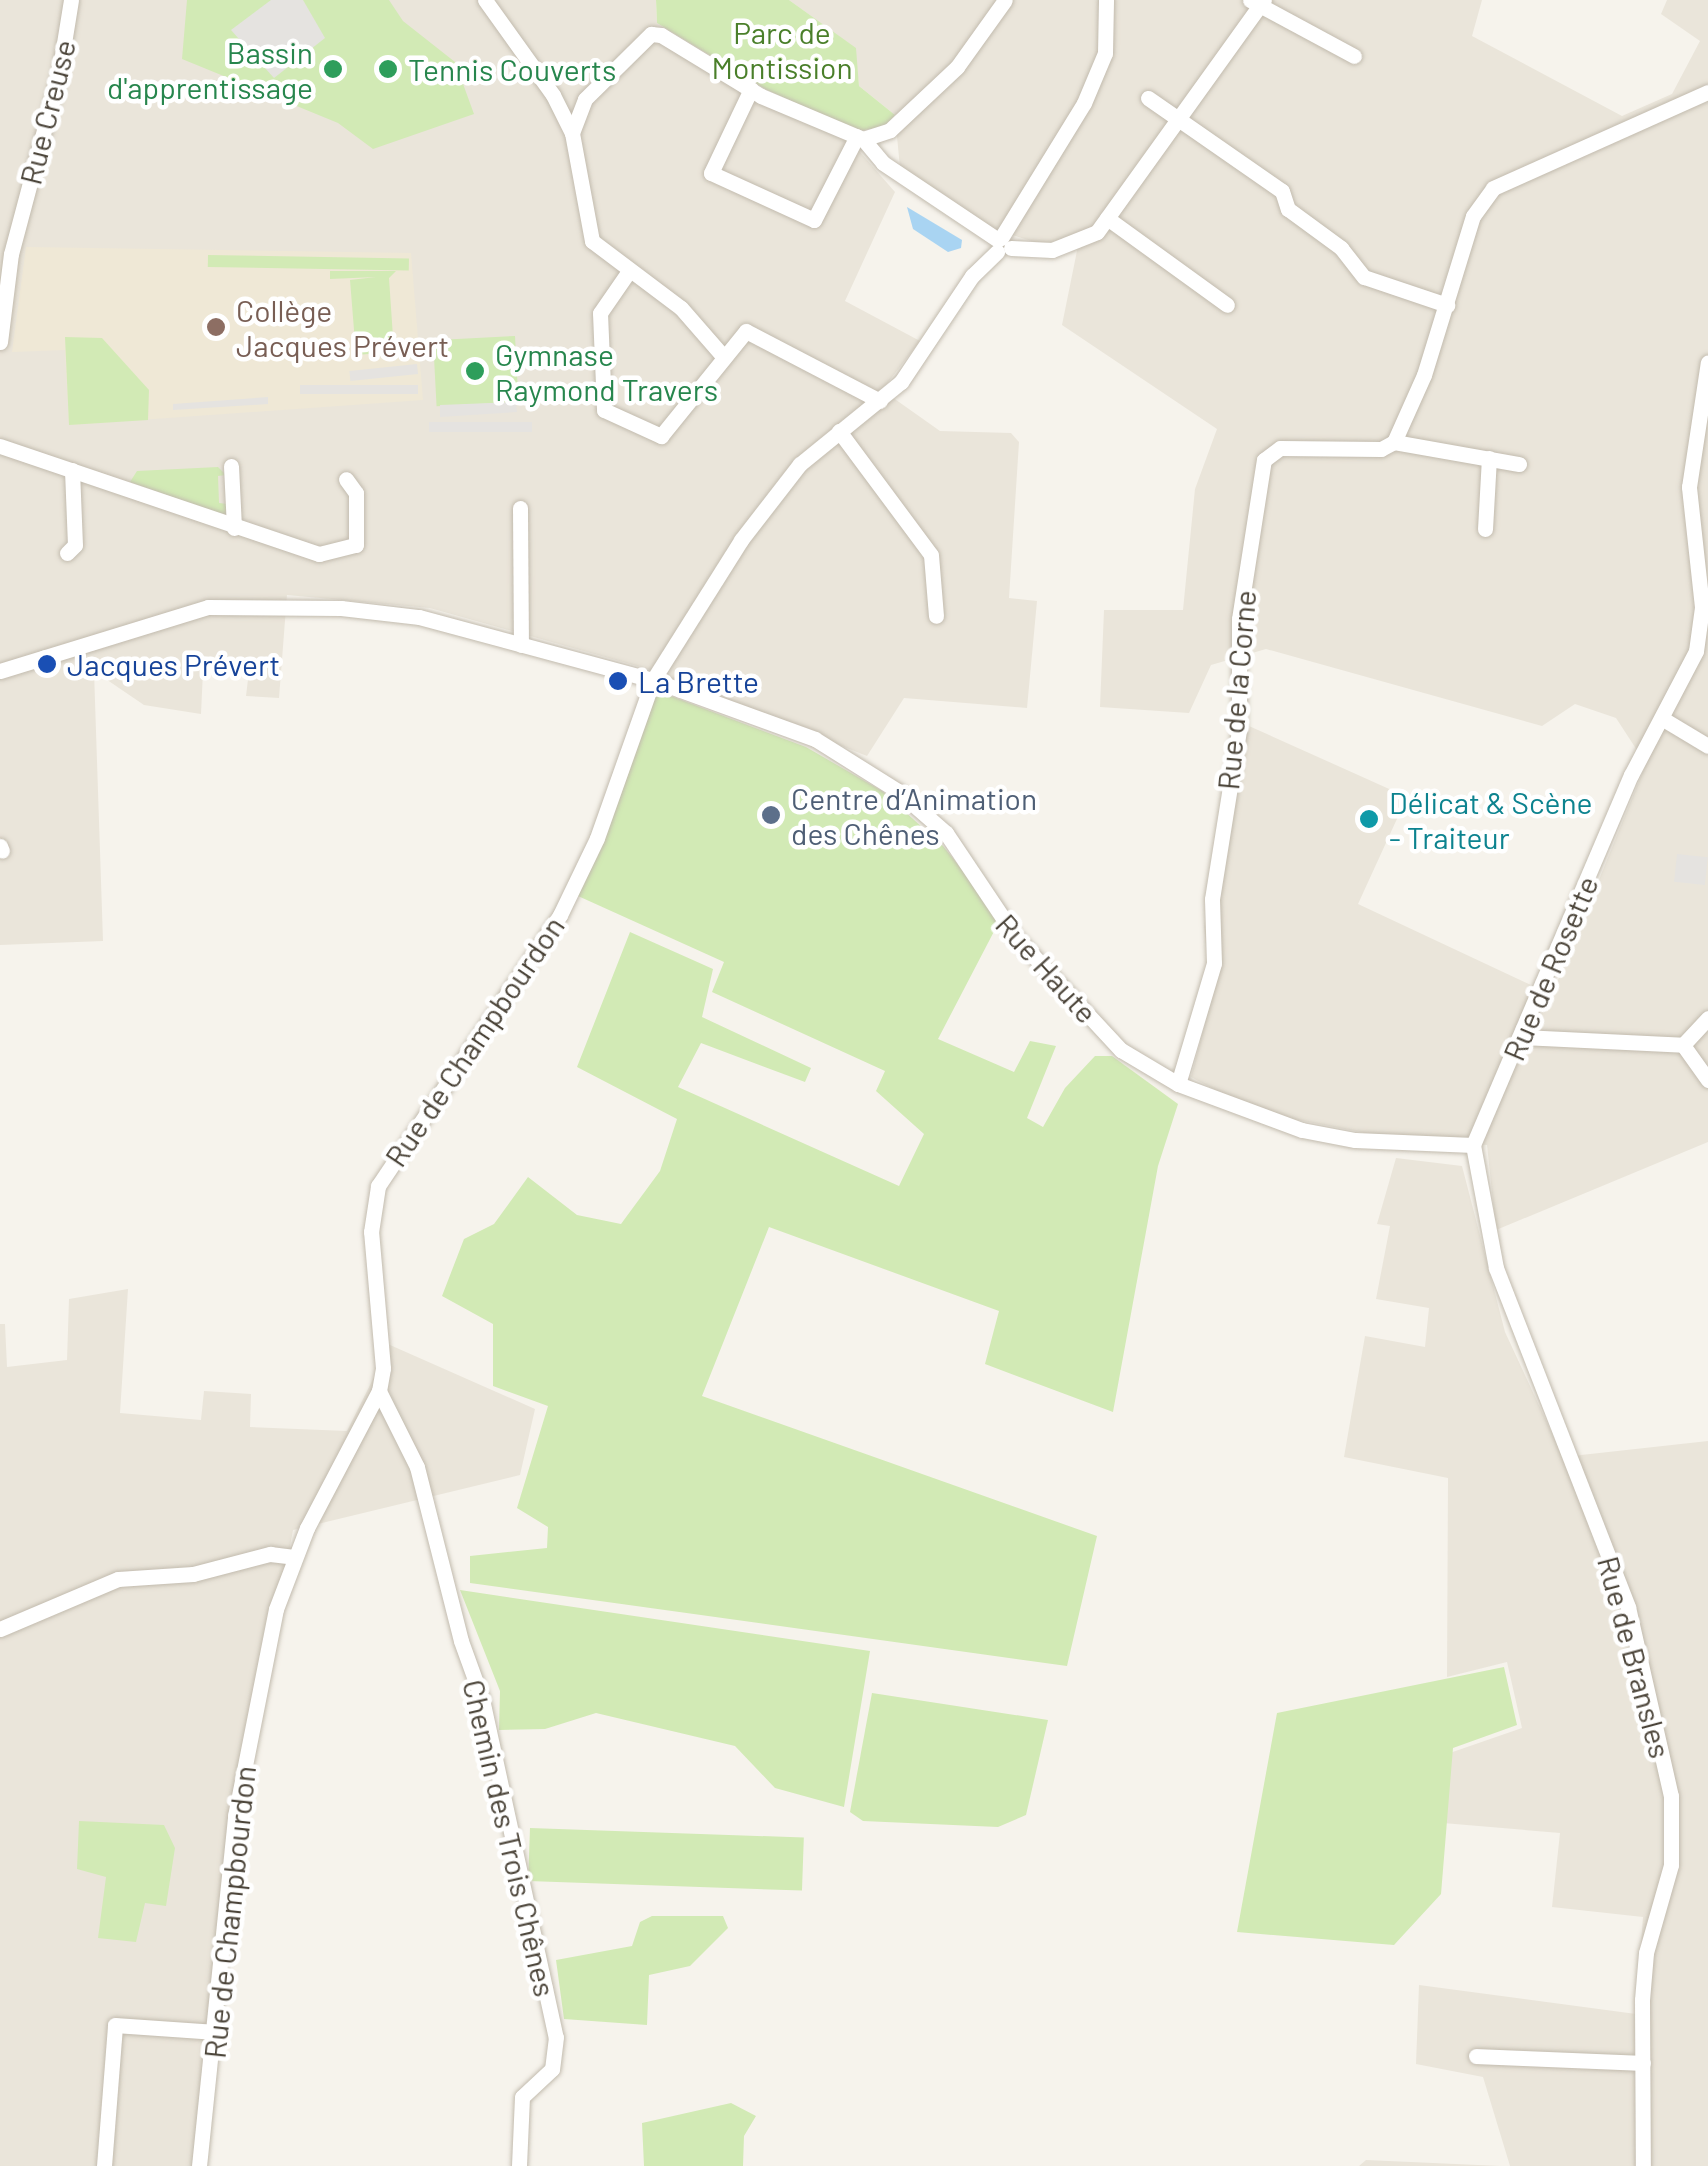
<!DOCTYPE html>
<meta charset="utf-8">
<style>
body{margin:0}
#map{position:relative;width:1708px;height:2166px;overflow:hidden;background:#f6f3ec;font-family:Barlow,sans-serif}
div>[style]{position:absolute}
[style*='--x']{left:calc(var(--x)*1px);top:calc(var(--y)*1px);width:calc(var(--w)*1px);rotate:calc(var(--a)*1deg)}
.residential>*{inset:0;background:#eae5da}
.education>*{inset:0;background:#efe8d6}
.green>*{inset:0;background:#d2eab5;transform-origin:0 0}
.parking>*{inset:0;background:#e5e3e0;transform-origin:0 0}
.water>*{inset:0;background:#a9d4f2}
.roads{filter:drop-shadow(0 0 2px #c2bbae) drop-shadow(0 0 2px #c2bbae)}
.minor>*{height:15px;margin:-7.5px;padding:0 7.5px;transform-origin:7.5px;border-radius:7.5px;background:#fff}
.dots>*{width:28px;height:28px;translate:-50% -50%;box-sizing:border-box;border:5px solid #fff;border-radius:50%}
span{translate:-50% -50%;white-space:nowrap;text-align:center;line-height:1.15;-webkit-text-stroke:9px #fff;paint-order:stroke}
.park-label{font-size:30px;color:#4a7f2a}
.leisure-label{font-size:30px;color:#27864d}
.right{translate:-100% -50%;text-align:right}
.left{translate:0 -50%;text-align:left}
.street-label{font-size:30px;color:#4b4439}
.education-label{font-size:30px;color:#785e54}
.transit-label{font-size:30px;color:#164399}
.service-label{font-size:30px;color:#4e5e75}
.culture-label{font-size:30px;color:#0d838f}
</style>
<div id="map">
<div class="residential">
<div style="clip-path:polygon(0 0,656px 0,657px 23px,852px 143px,895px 192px,845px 301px,920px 341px,882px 390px,940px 431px,1011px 433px,1019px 442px,1009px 598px,1037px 601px,1027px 708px,904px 698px,867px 756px,648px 669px,430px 608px,287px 595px,279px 698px,246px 696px,249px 671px,203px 671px,201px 714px,144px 705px,94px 671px,103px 941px,0 945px)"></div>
<div style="clip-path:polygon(789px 0,1482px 0,1472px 36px,1622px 116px,1672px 94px,1700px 41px,1661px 14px,1667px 0,1708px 0,1708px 1142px,1496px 1230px,1487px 1145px,1386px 1137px,1257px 1112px,1191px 1077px,1212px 996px,1204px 927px,1219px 820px,1249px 726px,1407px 797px,1358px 904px,1552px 995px,1646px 764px,1616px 718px,1575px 704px,1542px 726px,1266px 649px,1211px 665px,1189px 713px,1100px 707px,1104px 610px,1183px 610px,1195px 489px,1217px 429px,1062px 325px,1080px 236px,1041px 244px,990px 228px,900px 168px,895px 115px,859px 86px,855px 48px)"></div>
<div style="clip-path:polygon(1396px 1158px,1462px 1166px,1505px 1332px,1563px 1457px,1708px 1441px,1708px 2166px,1510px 2166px,1483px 2077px,1416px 2064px,1419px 1985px,1636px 2014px,1643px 1917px,1552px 1907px,1560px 1833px,1443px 1823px,1444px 1755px,1522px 1728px,1507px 1662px,1447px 1677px,1448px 1478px,1344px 1457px,1365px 1336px,1425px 1347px,1429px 1308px,1376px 1299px,1390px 1226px,1377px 1224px)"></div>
<div style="clip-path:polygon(128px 1289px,120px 1413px,201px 1420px,204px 1391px,251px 1394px,250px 1427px,347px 1431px,390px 1345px,535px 1409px,520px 1475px,293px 1530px,232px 1855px,202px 2166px,0 2166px,0 1324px,5px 1324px,7px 1367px,67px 1360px,69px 1299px)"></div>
<div style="clip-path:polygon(1366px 2160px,1500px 2166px,1359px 2166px)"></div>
</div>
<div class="education">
<div style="clip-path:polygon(26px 247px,411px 253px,423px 400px,69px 425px,65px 350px,12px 352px)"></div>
</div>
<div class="green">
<div style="clip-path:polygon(187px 0,389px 0,403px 21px,455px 62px,474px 114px,373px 149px,338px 123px,182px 59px)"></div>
<div style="clip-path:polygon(656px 0,789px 0,856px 48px,859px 86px,895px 115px,884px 127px,858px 131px,767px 90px,657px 23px)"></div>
<div style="left:208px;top:255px;width:201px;height:12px;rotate:1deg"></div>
<div style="clip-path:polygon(330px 271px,396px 271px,389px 278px,394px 352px,356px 355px,350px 280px,376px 277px,330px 279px)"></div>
<div style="left:515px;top:336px;width:66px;height:82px;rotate:87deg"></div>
<div style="clip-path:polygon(65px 337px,102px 338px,149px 390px,148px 420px,69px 425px)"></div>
<div style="clip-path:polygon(218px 467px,226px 475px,218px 476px,219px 503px,228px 504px,228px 517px,130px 482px,137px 471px)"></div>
<div style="clip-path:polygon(655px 690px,806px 747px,882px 791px,943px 846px,1001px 918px,938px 1039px,1014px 1072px,1030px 1041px,1056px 1046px,1027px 1118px,1043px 1127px,1065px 1088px,1095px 1056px,1112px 1056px,1178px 1104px,1158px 1166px,1113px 1412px,985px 1364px,999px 1311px,769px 1227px,702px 1396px,1097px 1536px,1067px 1666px,470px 1583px,470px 1556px,547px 1548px,548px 1527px,517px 1508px,548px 1406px,493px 1386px,493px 1324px,442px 1296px,464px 1239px,494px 1224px,528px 1177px,577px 1215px,621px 1224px,660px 1171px,677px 1119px,577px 1067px,630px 932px,713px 969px,702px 1017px,811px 1068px,805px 1082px,701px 1043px,678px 1087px,899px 1186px,924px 1134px,876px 1091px,885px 1071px,712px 992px,724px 962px,578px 896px)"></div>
<div style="clip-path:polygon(460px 1590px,870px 1651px,844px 1807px,775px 1788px,735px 1746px,596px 1713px,545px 1729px,499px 1730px,500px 1691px)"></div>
<div style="clip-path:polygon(1504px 1667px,1517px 1725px,1453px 1748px,1441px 1894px,1394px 1945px,1237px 1932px,1277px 1713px)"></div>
<div style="clip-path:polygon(872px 1693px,1048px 1720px,1026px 1815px,998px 1827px,863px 1821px,850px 1812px)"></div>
<div style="clip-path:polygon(79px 1821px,164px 1825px,175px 1848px,166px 1906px,145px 1903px,136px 1942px,98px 1938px,106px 1877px,77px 1869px)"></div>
<div style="left:530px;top:1828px;width:274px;height:53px;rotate:2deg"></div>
<div style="clip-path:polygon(652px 1916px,723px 1916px,728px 1928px,690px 1966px,649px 1975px,647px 2025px,564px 2019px,556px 1960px,632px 1946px,640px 1922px)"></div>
<div style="clip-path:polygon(731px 2103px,756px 2116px,744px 2136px,743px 2166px,644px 2166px,642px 2123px)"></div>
</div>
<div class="parking">
<div style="clip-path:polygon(271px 0,303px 0,325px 38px,274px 78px,231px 30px)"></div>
<div style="left:417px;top:364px;width:10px;height:68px;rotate:84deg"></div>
<div style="left:418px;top:385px;width:9px;height:118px;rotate:90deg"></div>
<div style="clip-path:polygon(268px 397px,268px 404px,173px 410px,173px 404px)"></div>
<div style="clip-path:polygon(516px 402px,517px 412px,440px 417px,440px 405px)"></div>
<div style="left:532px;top:422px;width:10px;height:103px;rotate:90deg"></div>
<div style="left:1677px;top:854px;width:31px;height:28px;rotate:6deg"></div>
</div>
<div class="water">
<div style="clip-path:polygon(907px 207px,962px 240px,961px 248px,948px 252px,913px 229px)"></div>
</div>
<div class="roads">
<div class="minor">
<div style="--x:485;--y:0;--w:117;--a:54.4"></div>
<div style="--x:553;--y:95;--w:42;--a:63.4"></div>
<div style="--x:572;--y:133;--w:110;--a:79.5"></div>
<div style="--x:592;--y:241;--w:111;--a:37"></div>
<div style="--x:681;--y:308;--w:62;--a:48.9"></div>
<div style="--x:1250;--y:0;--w:118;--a:28.3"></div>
<div style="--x:751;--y:89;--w:93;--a:115.5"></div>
<div style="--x:711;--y:173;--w:113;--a:24.5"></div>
<div style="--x:814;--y:220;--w:94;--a:-62.9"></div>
<div style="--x:1148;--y:98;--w:163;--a:34.8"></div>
<div style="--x:1282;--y:191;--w:19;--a:72"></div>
<div style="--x:1288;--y:209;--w:66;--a:36.3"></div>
<div style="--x:1341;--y:248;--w:37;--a:52"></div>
<div style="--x:1364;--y:277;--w:88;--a:18.6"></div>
<div style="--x:572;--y:133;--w:36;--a:-69"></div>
<div style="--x:585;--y:99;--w:93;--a:-44.6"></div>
<div style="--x:651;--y:34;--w:10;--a:6"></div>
<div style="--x:661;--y:35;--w:117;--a:31.4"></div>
<div style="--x:761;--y:96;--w:111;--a:22.9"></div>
<div style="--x:863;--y:139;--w:31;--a:50"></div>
<div style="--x:883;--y:163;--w:138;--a:33.8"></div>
<div style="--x:863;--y:139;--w:28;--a:-18"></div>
<div style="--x:890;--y:130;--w:92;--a:-43.2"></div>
<div style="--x:957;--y:67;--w:82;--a:-54.4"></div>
<div style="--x:1107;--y:218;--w:148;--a:35.9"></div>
<div style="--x:1001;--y:238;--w:158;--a:-58.4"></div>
<div style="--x:1084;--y:103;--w:54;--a:-67.2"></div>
<div style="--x:1105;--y:53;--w:53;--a:-88.9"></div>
<div style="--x:1011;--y:248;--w:41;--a:2.8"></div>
<div style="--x:1052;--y:250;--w:48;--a:-21.8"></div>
<div style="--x:1097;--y:232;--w:286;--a:-54.3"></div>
<div style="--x:629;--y:271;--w:51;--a:124.6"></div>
<div style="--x:600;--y:313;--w:97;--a:87.6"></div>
<div style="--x:604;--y:410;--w:63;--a:24.5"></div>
<div style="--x:661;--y:436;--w:135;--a:-51"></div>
<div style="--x:746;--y:331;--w:151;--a:27.6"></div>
<div style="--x:0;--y:342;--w:89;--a:-82.9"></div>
<div style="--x:11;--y:254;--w:186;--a:-75.1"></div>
<div style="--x:59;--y:74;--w:75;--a:-80.8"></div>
<div style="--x:839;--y:431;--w:154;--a:53.4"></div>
<div style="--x:931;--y:555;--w:61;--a:85.3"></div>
<div style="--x:1394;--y:442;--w:127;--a:10"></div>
<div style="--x:0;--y:446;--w:337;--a:18.7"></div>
<div style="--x:319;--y:554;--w:38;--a:-14"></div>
<div style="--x:356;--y:545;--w:52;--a:-90"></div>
<div style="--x:356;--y:493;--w:17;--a:-126"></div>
<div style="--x:231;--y:466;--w:62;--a:87.2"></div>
<div style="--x:520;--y:508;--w:137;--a:89.6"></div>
<div style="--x:1485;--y:529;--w:71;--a:-86.8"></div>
<div style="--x:67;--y:553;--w:11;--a:-45"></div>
<div style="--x:75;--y:545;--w:75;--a:-92.3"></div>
<div style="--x:0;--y:671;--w:218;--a:-17.1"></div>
<div style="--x:208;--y:607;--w:133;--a:0.4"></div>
<div style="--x:341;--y:608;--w:79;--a:6.6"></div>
<div style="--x:419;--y:617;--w:242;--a:15.1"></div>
<div style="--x:653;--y:680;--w:172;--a:20"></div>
<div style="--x:815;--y:739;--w:98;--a:32.1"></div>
<div style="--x:898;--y:791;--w:64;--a:41.2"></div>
<div style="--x:946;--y:833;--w:124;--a:56.2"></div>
<div style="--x:1015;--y:936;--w:156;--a:47.1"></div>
<div style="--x:1121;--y:1050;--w:66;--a:30.8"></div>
<div style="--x:1178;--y:1084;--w:132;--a:20.4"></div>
<div style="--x:1302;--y:1130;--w:54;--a:10.7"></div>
<div style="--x:1355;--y:1140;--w:118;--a:2.4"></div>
<div style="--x:1663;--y:719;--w:52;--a:31"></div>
<div style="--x:0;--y:846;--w:5;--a:68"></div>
<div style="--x:1708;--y:1018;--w:37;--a:133"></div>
<div style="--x:1683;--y:1045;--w:43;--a:54.5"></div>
<div style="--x:1522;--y:1037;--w:161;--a:2.8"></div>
<div style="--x:1178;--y:1084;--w:126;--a:-73.4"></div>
<div style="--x:1214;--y:963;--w:64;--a:-91.8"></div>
<div style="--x:1212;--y:899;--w:171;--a:-80.9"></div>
<div style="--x:1239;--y:730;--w:111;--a:-90"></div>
<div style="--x:1239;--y:619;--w:161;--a:-81.1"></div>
<div style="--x:1264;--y:460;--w:20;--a:-37"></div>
<div style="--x:1280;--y:448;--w:101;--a:0.6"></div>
<div style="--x:1381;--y:449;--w:15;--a:-28"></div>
<div style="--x:1394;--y:442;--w:73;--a:-65.9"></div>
<div style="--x:1424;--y:375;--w:166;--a:-72.9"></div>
<div style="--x:1473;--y:216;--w:34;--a:-54"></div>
<div style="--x:1493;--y:188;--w:235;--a:-24.1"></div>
<div style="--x:1473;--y:1145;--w:125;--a:79.4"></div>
<div style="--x:1496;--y:1268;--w:364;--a:68.7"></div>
<div style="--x:1628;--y:1607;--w:194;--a:77.2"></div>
<div style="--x:1671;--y:1796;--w:69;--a:90"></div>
<div style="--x:1671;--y:1865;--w:91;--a:105.9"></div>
<div style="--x:1646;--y:1953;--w:47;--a:94.9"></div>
<div style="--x:1642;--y:2000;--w:166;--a:89.7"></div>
<div style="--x:1473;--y:1145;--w:402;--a:-66.9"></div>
<div style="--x:1631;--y:775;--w:140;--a:-62.3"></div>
<div style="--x:1696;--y:651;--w:44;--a:-82.2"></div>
<div style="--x:1702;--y:607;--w:121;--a:-96.2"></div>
<div style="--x:1689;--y:487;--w:126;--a:-81.4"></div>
<div style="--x:379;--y:1391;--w:85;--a:63.4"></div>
<div style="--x:417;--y:1467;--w:179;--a:75.8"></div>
<div style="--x:461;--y:1641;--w:62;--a:70.1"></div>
<div style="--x:482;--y:1699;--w:346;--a:77.7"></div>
<div style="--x:556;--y:2037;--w:32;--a:97"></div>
<div style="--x:552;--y:2069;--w:41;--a:137"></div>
<div style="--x:522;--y:2097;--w:69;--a:92.5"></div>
<div style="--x:0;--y:1629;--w:128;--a:-23"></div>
<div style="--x:118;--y:1579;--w:75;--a:-3.8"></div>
<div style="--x:193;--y:1574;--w:80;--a:-14.6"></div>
<div style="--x:270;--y:1554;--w:24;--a:7"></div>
<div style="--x:1476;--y:2056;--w:167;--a:2.4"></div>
<div style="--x:104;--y:2166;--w:141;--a:-85.5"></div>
<div style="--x:115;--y:2025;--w:101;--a:4"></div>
<div style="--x:199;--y:2166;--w:352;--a:-84.1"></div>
<div style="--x:235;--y:1816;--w:211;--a:-78.8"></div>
<div style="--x:276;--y:1609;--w:87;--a:-69.1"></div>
<div style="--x:307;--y:1528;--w:155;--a:-62.3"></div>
<div style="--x:379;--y:1391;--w:23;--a:-80"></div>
<div style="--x:383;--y:1368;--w:137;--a:-95"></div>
<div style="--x:371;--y:1232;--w:47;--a:-81.3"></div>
<div style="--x:378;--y:1186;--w:326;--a:-56.1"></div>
<div style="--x:560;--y:915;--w:85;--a:-64.3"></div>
<div style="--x:597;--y:838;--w:168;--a:-70.5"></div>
<div style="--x:653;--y:680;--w:165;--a:-57.8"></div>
<div style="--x:741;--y:540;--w:96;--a:-52.2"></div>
<div style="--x:800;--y:464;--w:130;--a:-39.1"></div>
<div style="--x:901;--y:382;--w:128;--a:-56.2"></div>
<div style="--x:972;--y:276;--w:35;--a:-44"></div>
</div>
</div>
<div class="dots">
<div style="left:333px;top:69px;background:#2e9e5b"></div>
<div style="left:388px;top:69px;background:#2e9e5b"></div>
<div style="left:216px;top:327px;background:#8d6e63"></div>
<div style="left:475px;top:371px;background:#2e9e5b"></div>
<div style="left:47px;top:664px;background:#1a4fb4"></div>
<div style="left:618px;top:681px;background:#1a4fb4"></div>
<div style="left:771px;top:815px;background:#5c6f8a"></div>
<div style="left:1369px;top:819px;background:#0f9aa8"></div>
</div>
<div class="park-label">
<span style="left:782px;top:49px">Parc de<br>Montission</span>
</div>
<div class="leisure-label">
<span class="right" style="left:313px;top:69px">Bassin<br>d'apprentissage</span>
<span class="left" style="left:408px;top:69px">Tennis Couverts</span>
<span class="left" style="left:495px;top:371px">Gymnase<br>Raymond Travers</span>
</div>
<div class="street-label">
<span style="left:47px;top:112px;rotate:-76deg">Rue Creuse</span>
<span style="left:1236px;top:690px;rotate:-85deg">Rue de la Corne</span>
<span style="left:1047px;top:968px;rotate:48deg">Rue Haute</span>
<span style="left:1550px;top:968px;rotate:-67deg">Rue de Rosette</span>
<span style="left:474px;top:1041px;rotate:-56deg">Rue de Champbourdon</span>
<span style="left:1635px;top:1657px;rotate:75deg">Rue de Bransles</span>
<span style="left:510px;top:1838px;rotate:77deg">Chemin des Trois Chênes</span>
<span style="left:229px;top:1912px;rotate:-84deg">Rue de Champbourdon</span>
</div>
<div class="education-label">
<span class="left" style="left:236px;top:327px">Collège<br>Jacques Prévert</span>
</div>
<div class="transit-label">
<span class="left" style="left:67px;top:664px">Jacques Prévert</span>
<span class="left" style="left:638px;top:681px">La Brette</span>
</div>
<div class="service-label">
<span class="left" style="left:791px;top:815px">Centre d’Animation<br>des Chênes</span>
</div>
<div class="culture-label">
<span class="left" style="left:1389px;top:819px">Délicat &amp; Scène<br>- Traiteur</span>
</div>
</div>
